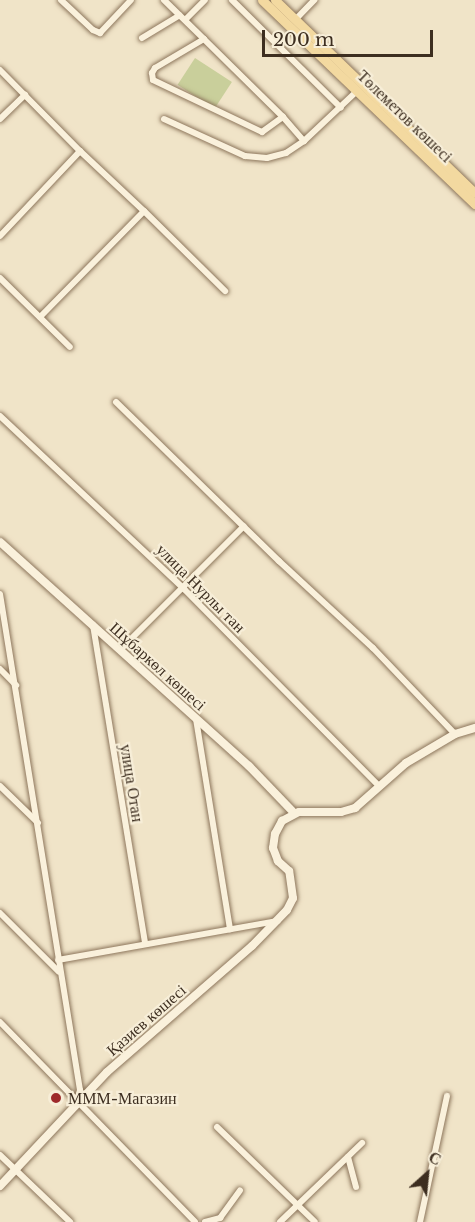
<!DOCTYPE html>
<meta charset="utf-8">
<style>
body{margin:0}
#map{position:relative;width:475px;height:1222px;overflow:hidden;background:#f0e4c8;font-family:"Libre Baskerville",serif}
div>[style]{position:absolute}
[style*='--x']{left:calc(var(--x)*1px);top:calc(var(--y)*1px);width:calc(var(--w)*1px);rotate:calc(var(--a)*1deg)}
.green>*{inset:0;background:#c9cf9b;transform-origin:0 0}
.roads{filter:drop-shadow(0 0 2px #8d765c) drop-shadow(0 0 2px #8d765c)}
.minor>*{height:6px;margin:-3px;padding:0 3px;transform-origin:3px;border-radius:3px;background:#faf1dc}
.tertiary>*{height:8px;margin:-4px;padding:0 4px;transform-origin:4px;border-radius:4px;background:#faf1dc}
.primary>*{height:9px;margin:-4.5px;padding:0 4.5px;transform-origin:4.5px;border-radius:4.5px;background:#f3d9a0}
.dots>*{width:16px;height:16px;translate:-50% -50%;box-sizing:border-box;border:3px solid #f7eed8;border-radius:50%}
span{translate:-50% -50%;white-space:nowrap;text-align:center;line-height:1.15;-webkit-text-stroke:4.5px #f7eed8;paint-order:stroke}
.street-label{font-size:16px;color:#3d2e20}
.poi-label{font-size:16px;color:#3d2e20}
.left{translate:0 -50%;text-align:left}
.north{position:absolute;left:397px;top:1144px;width:60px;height:60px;-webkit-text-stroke:4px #f7eed8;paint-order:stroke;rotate:27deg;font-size:16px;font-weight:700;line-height:24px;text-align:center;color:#3d2e20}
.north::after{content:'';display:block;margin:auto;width:21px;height:27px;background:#3d2e20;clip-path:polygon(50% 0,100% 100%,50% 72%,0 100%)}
.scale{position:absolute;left:262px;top:30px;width:171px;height:27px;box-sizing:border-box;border:3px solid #3d2e20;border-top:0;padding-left:8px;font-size:18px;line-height:21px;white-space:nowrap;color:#3d2e20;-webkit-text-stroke:4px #f7eed8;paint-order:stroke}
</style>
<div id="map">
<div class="green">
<div style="left:195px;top:58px;width:44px;height:32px;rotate:33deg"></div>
</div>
<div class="roads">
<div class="minor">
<div style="--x:61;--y:0;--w:44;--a:43.2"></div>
<div style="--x:93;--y:30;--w:8;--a:23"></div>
<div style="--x:100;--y:33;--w:45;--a:-46.8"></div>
<div style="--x:164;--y:0;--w:56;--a:44.3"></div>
<div style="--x:232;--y:0;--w:153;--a:44.7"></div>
<div style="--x:185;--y:20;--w:28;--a:-45"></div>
<div style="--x:295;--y:20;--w:28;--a:-46"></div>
<div style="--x:142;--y:38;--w:44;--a:-31.2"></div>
<div style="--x:0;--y:70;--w:114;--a:45.4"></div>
<div style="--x:283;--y:117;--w:111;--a:-135.4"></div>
<div style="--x:204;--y:39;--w:57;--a:149.4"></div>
<div style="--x:155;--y:68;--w:6;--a:121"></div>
<div style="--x:152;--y:73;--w:7;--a:82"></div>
<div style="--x:153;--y:80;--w:121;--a:25.5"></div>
<div style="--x:262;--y:132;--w:26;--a:-36"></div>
<div style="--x:283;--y:117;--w:32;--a:49"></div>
<div style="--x:304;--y:141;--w:73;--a:-43.3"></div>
<div style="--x:0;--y:119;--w:35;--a:-44"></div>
<div style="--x:164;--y:119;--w:89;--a:24.6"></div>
<div style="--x:245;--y:156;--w:22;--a:5"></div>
<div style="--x:267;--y:158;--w:20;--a:-15"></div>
<div style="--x:286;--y:153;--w:22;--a:-34"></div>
<div style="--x:0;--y:236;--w:117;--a:-46.7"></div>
<div style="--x:80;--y:151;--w:88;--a:43.2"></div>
<div style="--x:0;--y:278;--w:98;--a:44.6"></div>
<div style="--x:40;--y:317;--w:148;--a:-45.5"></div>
<div style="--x:144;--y:211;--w:114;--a:44.6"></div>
<div style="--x:116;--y:402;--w:228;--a:44.3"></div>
<div style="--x:279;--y:561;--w:128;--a:42.8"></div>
<div style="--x:373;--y:648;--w:119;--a:46.4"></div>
<div style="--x:0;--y:416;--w:253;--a:43.2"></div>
<div style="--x:184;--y:589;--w:276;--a:45.3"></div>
<div style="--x:0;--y:594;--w:502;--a:80.84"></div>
<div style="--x:80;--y:1090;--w:12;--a:104"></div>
<div style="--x:93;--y:625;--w:323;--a:80.7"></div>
<div style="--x:120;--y:650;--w:175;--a:-45"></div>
<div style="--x:0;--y:669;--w:23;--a:45"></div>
<div style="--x:196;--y:719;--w:213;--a:80.8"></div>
<div style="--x:0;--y:786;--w:53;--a:44.2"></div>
<div style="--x:0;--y:913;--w:83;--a:45"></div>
<div style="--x:58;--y:960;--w:223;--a:-10.1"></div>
<div style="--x:0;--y:1022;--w:279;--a:45.7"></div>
<div style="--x:217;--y:1127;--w:136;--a:44.1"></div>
<div style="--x:0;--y:1155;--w:97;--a:43.7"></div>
<div style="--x:348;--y:1157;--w:31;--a:75"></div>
<div style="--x:205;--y:1222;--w:16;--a:-15"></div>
<div style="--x:220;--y:1218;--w:34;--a:-54"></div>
<div style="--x:280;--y:1222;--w:114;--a:-43.9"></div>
<div style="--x:420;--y:1222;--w:129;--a:-77.9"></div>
</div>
<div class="tertiary">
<div style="--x:0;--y:542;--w:335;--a:42"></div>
<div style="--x:249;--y:766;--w:65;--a:46.2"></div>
<div style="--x:0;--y:1186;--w:156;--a:-46.8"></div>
<div style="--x:107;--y:1072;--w:192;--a:-41"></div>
<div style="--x:252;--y:946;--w:50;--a:-45.8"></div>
<div style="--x:287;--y:910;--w:13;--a:-63"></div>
<div style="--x:293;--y:898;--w:27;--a:-98"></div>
<div style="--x:289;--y:871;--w:15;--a:-138"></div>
<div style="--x:278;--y:861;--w:14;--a:-111"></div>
<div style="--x:273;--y:848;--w:14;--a:-82"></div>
<div style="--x:275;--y:834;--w:15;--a:-62"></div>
<div style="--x:282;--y:821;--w:19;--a:-28"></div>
<div style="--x:299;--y:812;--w:42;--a:0"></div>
<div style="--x:341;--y:812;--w:15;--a:-16"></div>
<div style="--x:355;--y:808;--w:68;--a:-41.4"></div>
<div style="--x:406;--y:763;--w:57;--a:-30.6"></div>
<div style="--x:455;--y:734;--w:21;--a:-17"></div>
</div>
<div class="primary">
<div style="--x:262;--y:0;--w:295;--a:43.8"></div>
<div style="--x:275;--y:0;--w:278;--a:44"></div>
</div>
</div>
<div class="dots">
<div style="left:56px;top:1098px;background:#9e2a2b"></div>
</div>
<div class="street-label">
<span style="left:405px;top:116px;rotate:44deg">Төлеметов көшесі</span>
<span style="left:201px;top:588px;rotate:45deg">улица Нурлы тан</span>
<span style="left:158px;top:666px;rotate:42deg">Шұбаркөл көшесі</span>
<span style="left:132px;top:783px;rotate:81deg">улица Отан</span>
<span style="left:146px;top:1020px;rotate:-41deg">Қазиев көшесі</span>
</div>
<div class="poi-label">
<span class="left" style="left:68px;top:1098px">МММ-Магазин</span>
</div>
<div class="north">С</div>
<div class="scale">200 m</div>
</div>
